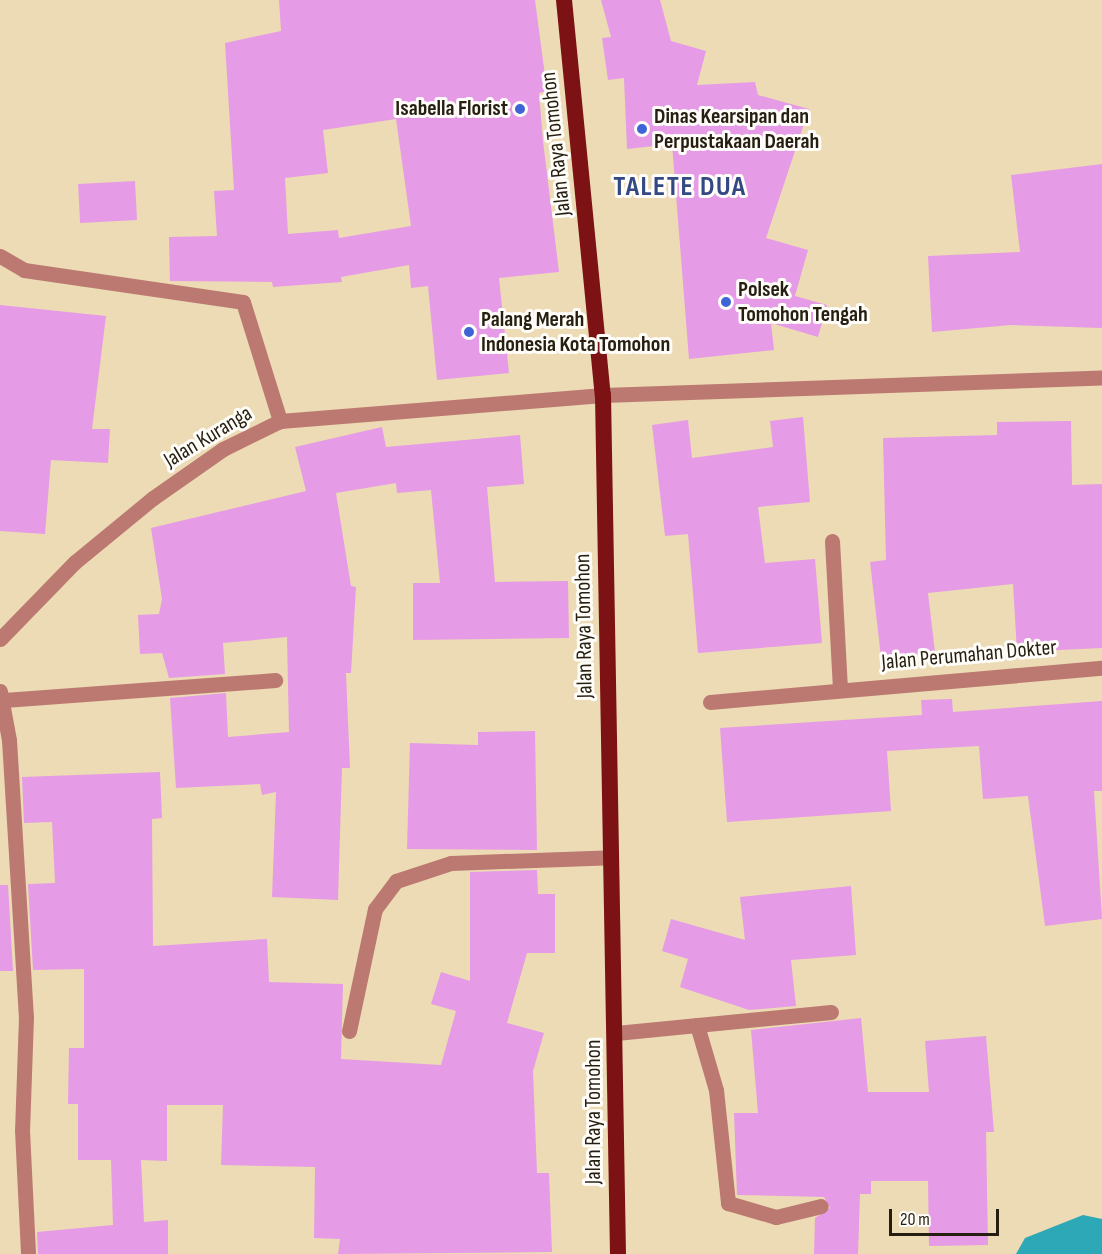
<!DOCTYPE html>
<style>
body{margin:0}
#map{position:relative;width:1102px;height:1254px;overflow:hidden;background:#ecdbb4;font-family:"Sofia Sans Condensed",sans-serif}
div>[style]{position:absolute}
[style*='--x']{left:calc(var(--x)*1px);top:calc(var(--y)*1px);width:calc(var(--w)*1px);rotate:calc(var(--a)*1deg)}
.water>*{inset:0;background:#2ca8b6}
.building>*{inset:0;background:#e69be6;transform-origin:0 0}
.minor>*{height:15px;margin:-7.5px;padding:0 7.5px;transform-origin:7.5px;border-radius:7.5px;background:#bc7971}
.tertiary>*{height:15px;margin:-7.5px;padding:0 7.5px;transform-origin:7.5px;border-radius:7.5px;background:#bc7971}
.trunk>*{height:16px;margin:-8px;padding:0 8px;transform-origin:8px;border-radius:8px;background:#7c1214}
.dots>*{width:16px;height:16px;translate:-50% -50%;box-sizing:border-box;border:3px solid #fffdf9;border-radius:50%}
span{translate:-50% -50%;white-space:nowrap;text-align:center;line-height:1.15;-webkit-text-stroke:6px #fffdf9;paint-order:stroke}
.poi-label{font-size:22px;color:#261f11;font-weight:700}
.right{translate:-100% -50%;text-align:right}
.left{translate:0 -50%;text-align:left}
.street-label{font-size:22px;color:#261f11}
.district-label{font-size:28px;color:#334983;font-weight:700;letter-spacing:1.5px}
.scale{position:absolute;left:889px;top:1209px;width:110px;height:27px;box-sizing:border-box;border:3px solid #261f11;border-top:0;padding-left:8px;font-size:18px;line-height:21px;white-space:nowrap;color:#261f11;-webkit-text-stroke:4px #fffdf9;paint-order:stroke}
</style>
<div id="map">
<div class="water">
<div style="clip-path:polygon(1083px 1215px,1102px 1219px,1102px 1254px,1016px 1254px,1025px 1238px)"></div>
</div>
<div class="building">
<div style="clip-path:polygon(evenodd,279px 0,535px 0,547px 91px,539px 93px,543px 141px,559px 272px,499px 278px,509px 373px,437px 380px,428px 286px,411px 288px,409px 265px,341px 277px,342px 282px,273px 287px,272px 282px,170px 281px,169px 237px,217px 236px,214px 191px,234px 190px,225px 43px,281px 31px,279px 0,396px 119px,411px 226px,339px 238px,338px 230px,288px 234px,285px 178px,328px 173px,323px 130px,396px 119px)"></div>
<div style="clip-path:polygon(601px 0,660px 0,671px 41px,706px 51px,697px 85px,755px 82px,758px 95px,809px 109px,766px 238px,808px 250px,795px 296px,827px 305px,818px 337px,771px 323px,774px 350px,689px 359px,672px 144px,627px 149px,624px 78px,608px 80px,602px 38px,611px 37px)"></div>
<div style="clip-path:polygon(1102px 164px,1102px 328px,1011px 325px,932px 332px,928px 256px,1020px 252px,1011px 175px)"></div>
<div style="left:135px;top:181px;width:39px;height:57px;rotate:87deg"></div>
<div style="clip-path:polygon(0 305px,106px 316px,92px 429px,110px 429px,108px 463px,51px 460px,45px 534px,0 531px)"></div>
<div style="clip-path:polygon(803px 417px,810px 502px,758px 507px,765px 563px,815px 559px,822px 643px,698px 653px,688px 534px,665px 536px,652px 425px,688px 420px,692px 458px,773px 447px,770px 421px)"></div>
<div style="clip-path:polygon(1071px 421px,1072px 485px,1102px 484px,1102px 648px,1017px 652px,1013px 584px,928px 593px,935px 652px,881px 657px,870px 562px,886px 560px,883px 438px,997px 435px,997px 422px)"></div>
<div style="clip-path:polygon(382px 427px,386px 447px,520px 435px,524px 484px,487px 487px,495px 582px,568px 581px,569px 638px,413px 640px,413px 583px,440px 583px,431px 490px,397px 493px,396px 483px,336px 493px,351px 586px,356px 587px,351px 673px,346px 673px,350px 768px,342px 768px,338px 900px,272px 897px,276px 792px,262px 795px,260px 784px,176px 788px,170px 698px,226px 693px,228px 737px,289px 732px,287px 637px,223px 643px,225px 674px,169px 678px,162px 653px,140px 654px,138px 615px,159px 614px,162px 599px,151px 528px,306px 491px,295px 447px)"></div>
<div style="clip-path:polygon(952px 699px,953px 712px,1102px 701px,1102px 791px,1094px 791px,1102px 919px,1045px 926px,1028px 796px,983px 799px,979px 746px,887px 751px,891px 811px,727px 822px,720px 728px,922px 715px,921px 700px)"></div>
<div style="clip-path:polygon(535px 731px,537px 850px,407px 849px,410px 743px,478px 745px,478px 732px)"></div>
<div style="clip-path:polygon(160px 772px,162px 818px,152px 819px,153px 946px,267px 939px,269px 982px,343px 984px,341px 1059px,441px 1065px,456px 1011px,431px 1004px,441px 972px,470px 981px,470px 872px,537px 870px,538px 894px,555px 894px,555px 953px,527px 953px,507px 1023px,544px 1033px,533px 1071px,537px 1173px,549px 1173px,552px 1252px,338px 1254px,340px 1239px,314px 1238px,315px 1167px,221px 1165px,223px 1105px,167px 1105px,167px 1161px,141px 1160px,144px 1222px,168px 1220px,168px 1254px,38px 1254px,37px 1232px,113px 1225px,111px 1160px,78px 1160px,78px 1104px,68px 1104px,69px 1048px,84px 1048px,84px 969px,33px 970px,28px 884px,55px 883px,52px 822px,24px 823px,22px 777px)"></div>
<div style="clip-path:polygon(0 885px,8px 885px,13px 971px,0 971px)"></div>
<div style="clip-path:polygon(851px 886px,856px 955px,791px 960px,796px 1006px,749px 1010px,680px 987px,688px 959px,662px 951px,671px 919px,745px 940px,740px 897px)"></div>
<div style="clip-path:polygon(861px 1018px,868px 1092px,929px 1092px,925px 1041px,986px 1036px,994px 1132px,986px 1132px,988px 1245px,929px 1246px,928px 1181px,871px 1181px,871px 1194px,860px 1194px,858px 1254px,814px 1254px,815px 1218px,830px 1208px,824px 1197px,737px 1195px,734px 1113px,758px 1113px,751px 1030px)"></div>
</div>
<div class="minor">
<div style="--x:0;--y:256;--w:28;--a:30"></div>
<div style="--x:24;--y:270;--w:221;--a:8.3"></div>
<div style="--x:243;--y:302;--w:125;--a:72.7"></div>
<div style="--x:603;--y:395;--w:499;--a:-2"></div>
<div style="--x:832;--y:541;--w:148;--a:86.9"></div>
<div style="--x:0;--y:691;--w:50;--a:79.6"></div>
<div style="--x:9;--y:740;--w:278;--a:86.5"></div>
<div style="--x:26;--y:1017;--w:113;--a:92"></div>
<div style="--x:22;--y:1130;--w:124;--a:87.2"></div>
<div style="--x:4;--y:700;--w:272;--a:-4.2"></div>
<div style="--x:710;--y:702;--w:393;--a:-5"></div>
<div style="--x:697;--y:1025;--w:68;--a:73.7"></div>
<div style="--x:716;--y:1090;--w:114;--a:83.9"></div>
<div style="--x:728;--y:1203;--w:50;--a:16.3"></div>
<div style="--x:776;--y:1217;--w:46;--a:-13.7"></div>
<div style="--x:349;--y:1031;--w:125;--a:-78"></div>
<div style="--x:375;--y:909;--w:35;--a:-53"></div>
<div style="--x:396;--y:881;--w:58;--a:-18.1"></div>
<div style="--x:451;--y:863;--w:160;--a:-2.1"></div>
<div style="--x:616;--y:1033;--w:216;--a:-5.6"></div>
</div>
<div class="tertiary">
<div style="--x:0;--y:639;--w:107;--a:-45.8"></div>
<div style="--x:75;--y:562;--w:101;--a:-39.4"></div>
<div style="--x:153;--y:498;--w:85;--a:-35"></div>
<div style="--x:223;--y:449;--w:64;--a:-26.2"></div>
<div style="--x:280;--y:421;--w:324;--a:-4.6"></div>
</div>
<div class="trunk">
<div style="--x:564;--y:0;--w:397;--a:84.4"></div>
<div style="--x:603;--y:395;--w:859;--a:89"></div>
</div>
<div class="dots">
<div style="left:520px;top:109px;background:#3f64d6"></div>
<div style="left:642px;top:129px;background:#3f64d6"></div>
<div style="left:726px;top:302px;background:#3f64d6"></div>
<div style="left:469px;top:332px;background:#3f64d6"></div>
</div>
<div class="poi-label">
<span class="right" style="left:508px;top:109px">Isabella Florist</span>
<span class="left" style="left:654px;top:129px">Dinas Kearsipan dan<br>Perpustakaan Daerah</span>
<span class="left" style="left:738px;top:302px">Polsek<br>Tomohon Tengah</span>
<span class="left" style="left:481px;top:332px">Palang Merah<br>Indonesia Kota Tomohon</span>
</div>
<div class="street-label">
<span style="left:556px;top:144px;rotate:-96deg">Jalan Raya Tomohon</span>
<span style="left:208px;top:437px;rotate:-31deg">Jalan Kuranga</span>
<span style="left:584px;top:626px;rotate:-91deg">Jalan Raya Tomohon</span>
<span style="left:969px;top:655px;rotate:-5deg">Jalan Perumahan Dokter</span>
<span style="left:594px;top:1112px;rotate:-90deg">Jalan Raya Tomohon</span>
</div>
<div class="district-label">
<span style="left:680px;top:187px">TALETE DUA</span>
</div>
<div class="scale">20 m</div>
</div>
